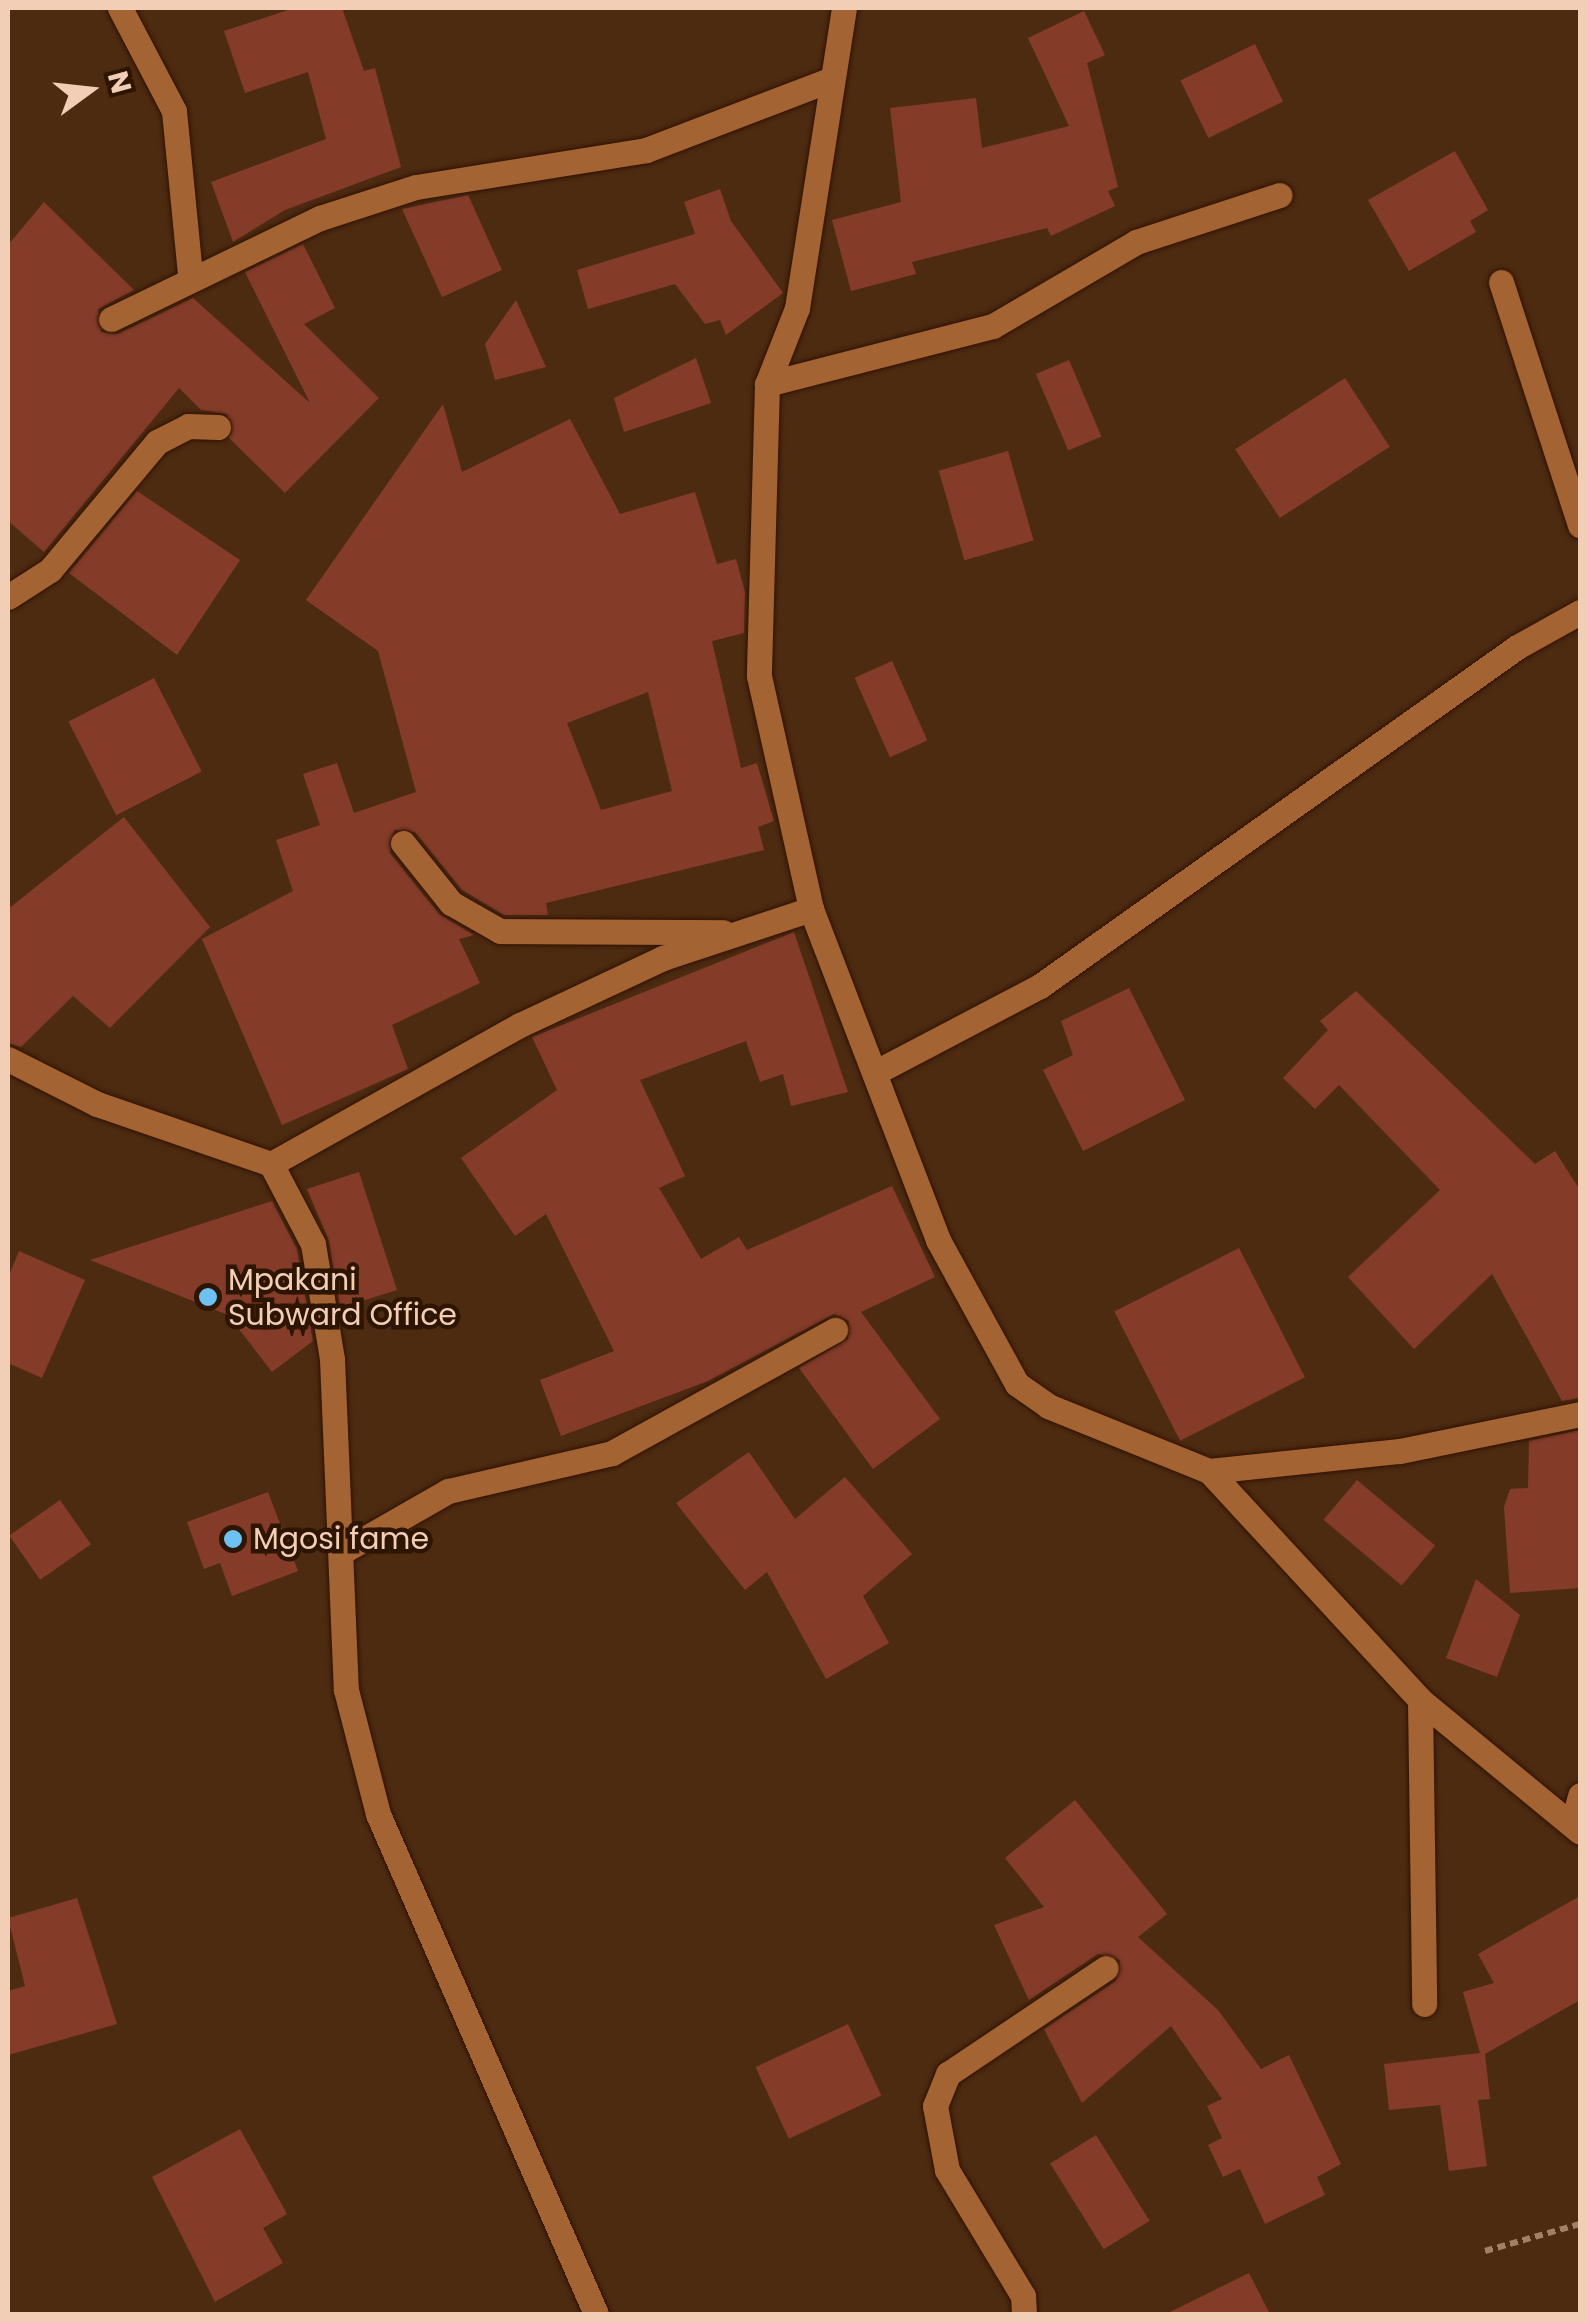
<!DOCTYPE html>
<style>
body{margin:0}
#map{position:relative;width:1588px;height:2322px;overflow:hidden;background:#4d2b11;font-family:Poppins,sans-serif}
div>[style]{position:absolute}
[style*='--x']{left:calc(var(--x)*1px);top:calc(var(--y)*1px);width:calc(var(--w)*1px);rotate:calc(var(--a)*1deg)}
.building>*{inset:0;background:#843c29;transform-origin:0 0}
.path>*{height:6px;margin-top:-3px;transform-origin:0;background:repeating-linear-gradient(90deg,#a27f66 0 8px,transparent 0 13px)}
.roads{filter:drop-shadow(0 0 2px #311200) drop-shadow(0 0 2px #311200)}
.street>*{height:25px;margin:-12.5px;padding:0 12.5px;transform-origin:12.5px;border-radius:12.5px;background:#a36332}
.dots>*{width:28px;height:28px;translate:-50% -50%;box-sizing:border-box;border:5px solid #2e1502;border-radius:50%}
span{translate:-50% -50%;white-space:nowrap;text-align:center;line-height:1.15;-webkit-text-stroke:9px #2e1502;paint-order:stroke}
.poi-label{font-size:30px;color:#f2ceb6}
.left{translate:0 -50%;text-align:left}
.frame{position:absolute;inset:0;border:10px solid #f2ceb6;pointer-events:none}
.north{position:absolute;left:40px;top:40px;width:100px;height:100px;-webkit-text-stroke:8px #2e1502;paint-order:stroke;rotate:75deg;font-size:28px;font-weight:700;line-height:40px;text-align:center;color:#f2ceb6}
.north::after{content:'';display:block;margin:auto;width:35px;height:45px;background:#f2ceb6;clip-path:polygon(50% 0,100% 100%,50% 72%,0 100%)}
</style>
<div id="map">
<div class="building">
<div style="clip-path:polygon(294px 8px,342px 8px,364px 71px,375px 68px,401px 167px,285px 210px,233px 242px,211px 182px,326px 139px,308px 72px,245px 93px,224px 31px)"></div>
<div style="clip-path:polygon(1084px 11px,1105px 55px,1087px 63px,1118px 187px,1108px 191px,1115px 206px,1051px 236px,1047px 228px,912px 262px,916px 274px,851px 291px,832px 220px,901px 202px,890px 108px,976px 98px,982px 148px,1069px 126px,1028px 38px)"></div>
<div style="left:1255px;top:44px;width:64px;height:83px;rotate:64deg"></div>
<div style="clip-path:polygon(1455px 151px,1488px 210px,1470px 221px,1476px 232px,1409px 271px,1368px 200px)"></div>
<div style="clip-path:polygon(720px 189px,731px 221px,783px 293px,726px 335px,720px 320px,705px 324px,675px 284px,588px 309px,577px 270px,695px 234px,684px 202px)"></div>
<div style="clip-path:polygon(468px 195px,502px 270px,442px 297px,402px 209px)"></div>
<div style="clip-path:polygon(44px 202px,134px 290px,98px 309px,101px 332px,118px 334px,193px 298px,310px 403px,245px 272px,303px 244px,335px 308px,304px 324px,379px 398px,285px 493px,229px 438px,227px 414px,201px 410px,179px 388px,44px 552px,8px 521px,8px 245px)"></div>
<div style="clip-path:polygon(516px 300px,546px 367px,495px 380px,485px 344px)"></div>
<div style="clip-path:polygon(696px 358px,711px 403px,624px 432px,614px 398px)"></div>
<div style="left:1069px;top:360px;width:83px;height:36px;rotate:67deg"></div>
<div style="left:1345px;top:378px;width:82px;height:131px;rotate:57deg"></div>
<div style="clip-path:polygon(evenodd,443px 404px,462px 472px,570px 419px,620px 514px,695px 492px,717px 564px,736px 559px,745px 592px,744px 633px,712px 641px,741px 768px,757px 763px,774px 821px,758px 827px,764px 850px,546px 903px,548px 915px,504px 915px,462px 890px,415px 832px,394px 830px,390px 853px,439px 914px,474px 935px,459px 939px,480px 983px,392px 1025px,408px 1069px,282px 1125px,202px 939px,293px 891px,276px 840px,320px 825px,303px 774px,337px 763px,354px 813px,416px 792px,378px 651px,306px 600px,443px 404px,648px 692px,672px 791px,601px 810px,567px 723px,648px 692px)"></div>
<div style="left:1008px;top:451px;width:93px;height:72px;rotate:74deg"></div>
<div style="clip-path:polygon(137px 491px,240px 560px,177px 655px,69px 573px)"></div>
<div style="left:892px;top:661px;width:87px;height:41px;rotate:66deg"></div>
<div style="left:154px;top:678px;width:105px;height:96px;rotate:63deg"></div>
<div style="clip-path:polygon(124px 817px,210px 927px,110px 1028px,73px 996px,21px 1047px,8px 1043px,8px 909px)"></div>
<div style="clip-path:polygon(794px 932px,848px 1092px,791px 1106px,783px 1074px,760px 1082px,746px 1041px,640px 1080px,685px 1176px,659px 1188px,701px 1259px,739px 1237px,747px 1250px,892px 1186px,935px 1277px,861px 1312px,940px 1419px,873px 1469px,799px 1368px,848px 1339px,849px 1321px,834px 1314px,708px 1381px,561px 1436px,540px 1380px,614px 1351px,546px 1214px,515px 1236px,461px 1158px,557px 1090px,532px 1037px)"></div>
<div style="clip-path:polygon(1129px 988px,1185px 1100px,1083px 1151px,1043px 1070px,1073px 1055px,1061px 1021px)"></div>
<div style="clip-path:polygon(1356px 991px,1535px 1164px,1555px 1151px,1580px 1190px,1580px 1398px,1562px 1401px,1492px 1274px,1414px 1349px,1348px 1277px,1440px 1190px,1339px 1085px,1315px 1109px,1283px 1078px,1328px 1030px,1320px 1021px)"></div>
<div style="clip-path:polygon(359px 1172px,397px 1290px,340px 1308px,329px 1241px,307px 1189px)"></div>
<div style="clip-path:polygon(272px 1201px,297px 1249px,313px 1341px,272px 1372px,228px 1315px,90px 1260px)"></div>
<div style="left:1239px;top:1248px;width:145px;height:140px;rotate:63deg"></div>
<div style="clip-path:polygon(19px 1251px,85px 1280px,42px 1378px,8px 1363px,8px 1278px)"></div>
<div style="clip-path:polygon(1580px 1430px,1580px 1588px,1510px 1593px,1504px 1507px,1510px 1489px,1528px 1488px,1529px 1441px)"></div>
<div style="clip-path:polygon(749px 1452px,795px 1519px,845px 1477px,912px 1554px,863px 1596px,889px 1643px,826px 1679px,767px 1572px,745px 1590px,676px 1503px)"></div>
<div style="left:1357px;top:1480px;width:102px;height:52px;rotate:40deg"></div>
<div style="clip-path:polygon(268px 1492px,298px 1571px,232px 1596px,220px 1563px,204px 1569px,187px 1522px)"></div>
<div style="left:60px;top:1500px;width:54px;height:62px;rotate:55deg"></div>
<div style="clip-path:polygon(1476px 1579px,1520px 1615px,1497px 1677px,1446px 1658px)"></div>
<div style="clip-path:polygon(1075px 1800px,1167px 1914px,1138px 1937px,1218px 2010px,1261px 2069px,1289px 2055px,1341px 2164px,1317px 2177px,1325px 2195px,1265px 2224px,1240px 2169px,1223px 2177px,1208px 2145px,1222px 2138px,1207px 2106px,1222px 2099px,1171px 2026px,1082px 2103px,1044px 2029px,1116px 1981px,1120px 1960px,1098px 1954px,1029px 2000px,994px 1925px,1044px 1907px,1005px 1858px)"></div>
<div style="clip-path:polygon(1580px 1896px,1580px 2000px,1485px 2054px,1490px 2099px,1478px 2100px,1487px 2166px,1449px 2171px,1440px 2105px,1389px 2110px,1384px 2064px,1480px 2053px,1463px 1992px,1494px 1983px,1478px 1954px)"></div>
<div style="clip-path:polygon(77px 1898px,117px 2024px,8px 2055px,8px 1991px,25px 1986px,8px 1918px)"></div>
<div style="left:848px;top:2024px;width:79px;height:102px;rotate:65deg"></div>
<div style="clip-path:polygon(240px 2129px,287px 2214px,263px 2228px,283px 2263px,215px 2302px,152px 2177px)"></div>
<div style="left:1096px;top:2135px;width:101px;height:54px;rotate:58deg"></div>
<div style="clip-path:polygon(1249px 2273px,1270px 2314px,1166px 2314px)"></div>
</div>
<div class="path">
<div style="--x:1485;--y:2251;--w:99;--a:-15.9"></div>
</div>
<div class="roads">
<div class="street">
<div style="--x:120;--y:8;--w:116;--a:62.3"></div>
<div style="--x:174;--y:111;--w:164;--a:84.4"></div>
<div style="--x:844;--y:8;--w:304;--a:98.9"></div>
<div style="--x:797;--y:308;--w:82;--a:111.5"></div>
<div style="--x:767;--y:384;--w:292;--a:91.6"></div>
<div style="--x:759;--y:676;--w:239;--a:77.4"></div>
<div style="--x:811;--y:909;--w:355;--a:69"></div>
<div style="--x:938;--y:1240;--w:164;--a:61.3"></div>
<div style="--x:1017;--y:1384;--w:38;--a:35"></div>
<div style="--x:1048;--y:1406;--w:174;--a:22"></div>
<div style="--x:1209;--y:1471;--w:311;--a:47.3"></div>
<div style="--x:1420;--y:1700;--w:207;--a:39.5"></div>
<div style="--x:1501;--y:282;--w:256;--a:72"></div>
<div style="--x:111;--y:319;--w:232;--a:-25.8"></div>
<div style="--x:320;--y:218;--w:101;--a:-17.9"></div>
<div style="--x:416;--y:187;--w:233;--a:-9.1"></div>
<div style="--x:646;--y:150;--w:196;--a:-20.9"></div>
<div style="--x:767;--y:384;--w:233;--a:-14.4"></div>
<div style="--x:993;--y:326;--w:166;--a:-30.4"></div>
<div style="--x:1136;--y:242;--w:151;--a:-18.1"></div>
<div style="--x:8;--y:597;--w:50;--a:-32.7"></div>
<div style="--x:50;--y:570;--w:167;--a:-50.1"></div>
<div style="--x:157;--y:442;--w:35;--a:-27"></div>
<div style="--x:188;--y:426;--w:30;--a:2"></div>
<div style="--x:403;--y:843;--w:77;--a:51.3"></div>
<div style="--x:451;--y:903;--w:56;--a:29.7"></div>
<div style="--x:500;--y:931;--w:223;--a:0.3"></div>
<div style="--x:8;--y:1059;--w:100;--a:26.8"></div>
<div style="--x:97;--y:1104;--w:184;--a:19"></div>
<div style="--x:271;--y:1164;--w:90;--a:62.3"></div>
<div style="--x:313;--y:1244;--w:117;--a:80.6"></div>
<div style="--x:332;--y:1359;--w:331;--a:87.6"></div>
<div style="--x:346;--y:1690;--w:128;--a:75.5"></div>
<div style="--x:378;--y:1814;--w:545;--a:66.44"></div>
<div style="--x:876;--y:1072;--w:185;--a:-27.7"></div>
<div style="--x:1040;--y:986;--w:585;--a:-35.4"></div>
<div style="--x:1517;--y:647;--w:72;--a:-29.1"></div>
<div style="--x:271;--y:1164;--w:285;--a:-29.2"></div>
<div style="--x:520;--y:1025;--w:158;--a:-25.1"></div>
<div style="--x:663;--y:958;--w:156;--a:-18.3"></div>
<div style="--x:1209;--y:1471;--w:192;--a:-6"></div>
<div style="--x:1400;--y:1451;--w:184;--a:-11.6"></div>
<div style="--x:345;--y:1550;--w:119;--a:-29.8"></div>
<div style="--x:448;--y:1491;--w:168;--a:-13"></div>
<div style="--x:612;--y:1453;--w:255;--a:-28.9"></div>
<div style="--x:1420;--y:1700;--w:304;--a:89.2"></div>
<div style="--x:1573;--y:1822;--w:28;--a:-75"></div>
<div style="--x:1024;--y:2314;--w:18;--a:-93"></div>
<div style="--x:1023;--y:2296;--w:147;--a:-121.1"></div>
<div style="--x:947;--y:2170;--w:65;--a:-100.6"></div>
<div style="--x:935;--y:2106;--w:35;--a:-68"></div>
<div style="--x:948;--y:2074;--w:190;--a:-33.9"></div>
</div>
</div>
<div class="dots">
<div style="left:208px;top:1297px;background:#6ec2f3"></div>
<div style="left:233px;top:1539px;background:#6ec2f3"></div>
</div>
<div class="poi-label">
<span class="left" style="left:228px;top:1297px">Mpakani<br>Subward Office</span>
<span class="left" style="left:253px;top:1539px">Mgosi fame</span>
</div>
<div class="frame"></div>
<div class="north">N</div>
</div>
